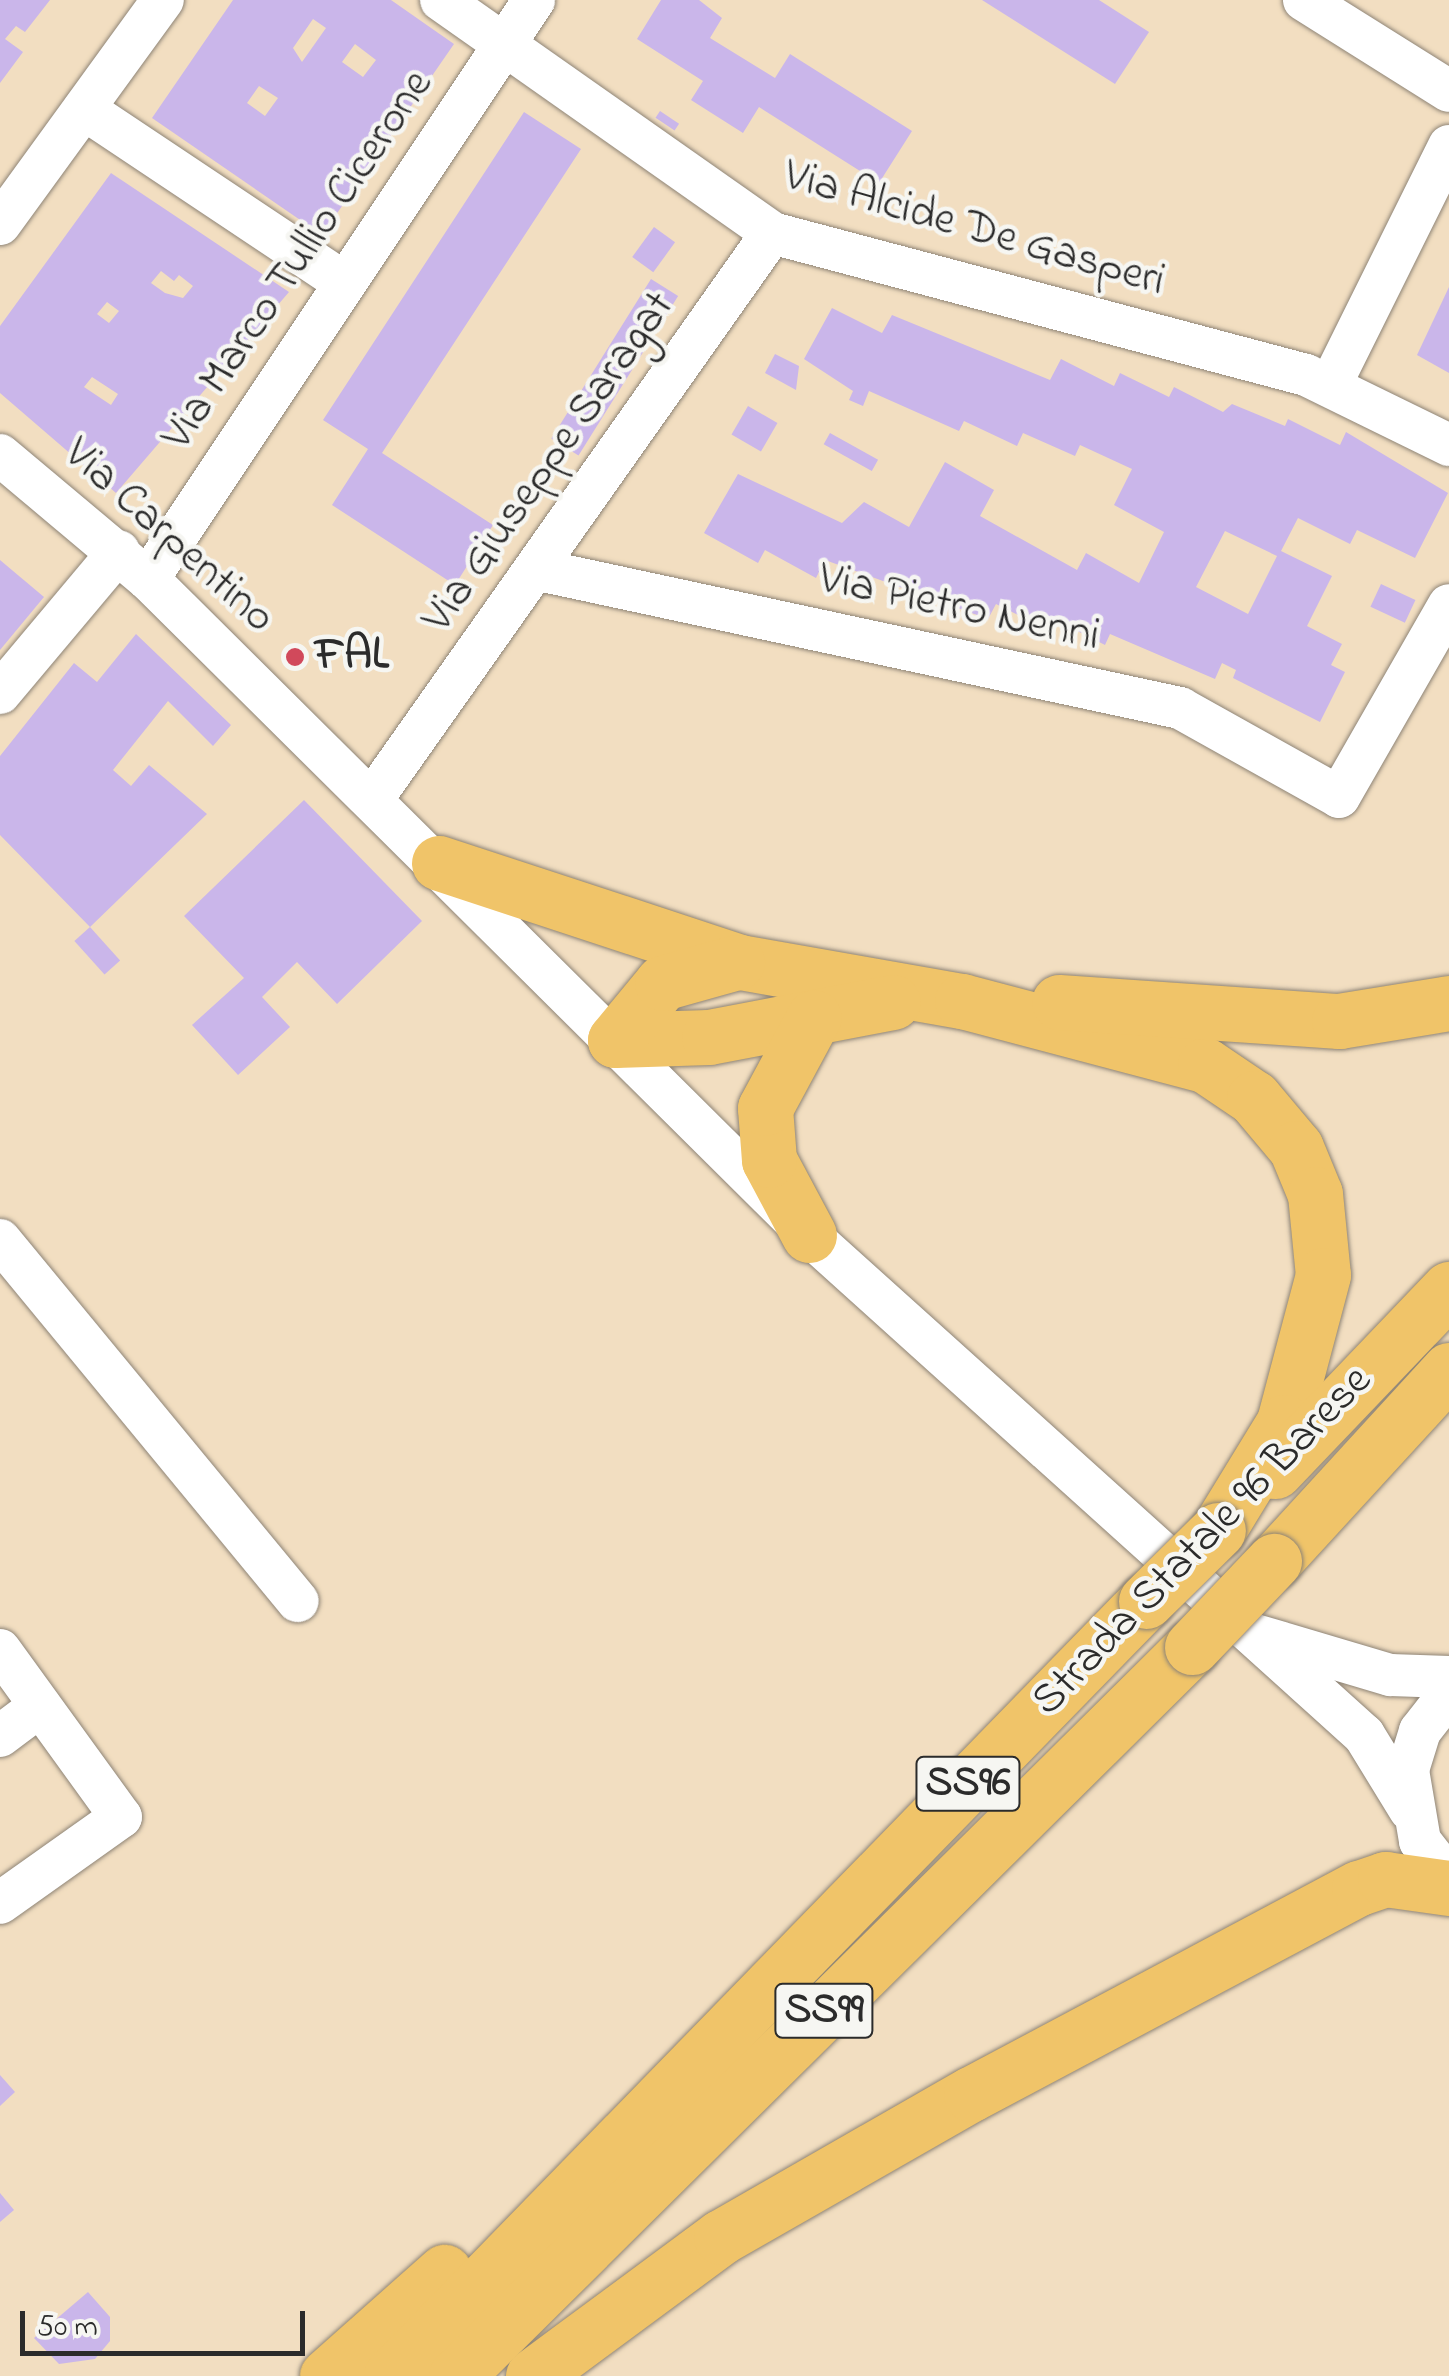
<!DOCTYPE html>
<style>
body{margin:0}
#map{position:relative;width:1449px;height:2376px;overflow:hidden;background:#f2dec1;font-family:"Indie Flower",sans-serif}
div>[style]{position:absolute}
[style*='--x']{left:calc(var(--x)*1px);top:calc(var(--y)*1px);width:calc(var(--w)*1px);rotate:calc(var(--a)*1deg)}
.building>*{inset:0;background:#cab6ea;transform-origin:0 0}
.roads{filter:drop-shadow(0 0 2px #8e8476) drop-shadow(0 0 2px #8e8476)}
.minor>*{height:42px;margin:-21px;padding:0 21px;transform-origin:21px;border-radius:21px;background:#fff}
.highway>*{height:55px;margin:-27.5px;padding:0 27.5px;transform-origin:27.5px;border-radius:27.5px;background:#f0c469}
.bridges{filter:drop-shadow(0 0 2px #8e8476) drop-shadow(0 0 2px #8e8476)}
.highway-bridge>*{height:55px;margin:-27.5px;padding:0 27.5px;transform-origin:27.5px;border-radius:27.5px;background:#f0c469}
.dots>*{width:28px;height:28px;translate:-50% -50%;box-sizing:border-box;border:5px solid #f6f6f2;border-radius:50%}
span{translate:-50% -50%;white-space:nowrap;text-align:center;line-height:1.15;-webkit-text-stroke:9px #f6f6f2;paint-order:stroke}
.shield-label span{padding:2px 8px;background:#f6f6f2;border:2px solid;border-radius:8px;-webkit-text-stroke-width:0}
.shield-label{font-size:42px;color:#2b2b2b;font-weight:700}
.street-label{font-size:45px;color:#2b2b2b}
.poi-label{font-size:45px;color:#2b2b2b;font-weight:700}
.left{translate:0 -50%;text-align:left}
.scale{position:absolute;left:20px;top:2311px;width:285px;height:45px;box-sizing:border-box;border:5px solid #2b2b2b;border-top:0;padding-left:12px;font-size:30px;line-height:35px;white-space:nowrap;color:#2b2b2b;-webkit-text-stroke:8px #f6f6f2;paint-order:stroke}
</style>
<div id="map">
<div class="building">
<div style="clip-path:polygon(0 0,50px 0,25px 32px,16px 26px,5px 39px,23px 52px,0 83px)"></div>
<div style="clip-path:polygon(evenodd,233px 0,391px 0,454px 44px,322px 235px,152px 118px,233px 0,313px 19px,326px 28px,302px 62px,293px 48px,313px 19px,233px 0,355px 44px,376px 60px,363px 77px,342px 62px,355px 44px,233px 0,259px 86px,278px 98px,265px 116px,247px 103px,259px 86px)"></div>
<div style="clip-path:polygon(661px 0,699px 0,722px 18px,710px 38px,775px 78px,790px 54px,912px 131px,879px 183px,759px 107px,743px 133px,691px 100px,703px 81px,637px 39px)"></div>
<div style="clip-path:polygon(982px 0,1099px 0,1149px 32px,1115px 84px)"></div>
<div style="left:660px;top:111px;width:23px;height:8px;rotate:34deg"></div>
<div style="clip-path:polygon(524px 112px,581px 149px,382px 453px,493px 525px,455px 585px,332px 505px,368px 449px,323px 420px)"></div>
<div style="clip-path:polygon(evenodd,111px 173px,289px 292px,116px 493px,0 393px,0 326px,111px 173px,161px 271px,174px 281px,179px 275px,193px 286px,183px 298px,165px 293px,151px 283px,161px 271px,111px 173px,107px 302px,119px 311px,109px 323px,97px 314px,107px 302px,111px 173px,92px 377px,118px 394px,111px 405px,84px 387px,92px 377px)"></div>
<div style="left:654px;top:227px;width:26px;height:37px;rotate:36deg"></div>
<div style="left:651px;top:279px;width:32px;height:188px;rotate:32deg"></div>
<div style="clip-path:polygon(1449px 287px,1449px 373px,1417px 355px)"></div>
<div style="clip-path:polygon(evenodd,832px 308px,882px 333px,892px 315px,1050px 380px,1061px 359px,1114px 386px,1120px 373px,1169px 397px,1174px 387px,1223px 412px,1232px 404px,1285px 426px,1288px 419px,1340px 445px,1346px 432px,1448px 493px,1415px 558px,1357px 530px,1350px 544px,1298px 518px,1281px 551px,1332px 576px,1307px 626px,1342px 644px,1331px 665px,1345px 672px,1320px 722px,1233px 678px,1236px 670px,1222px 663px,1215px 679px,1110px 634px,1105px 645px,1052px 618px,1046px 629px,996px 604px,988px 619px,825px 560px,816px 578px,765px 550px,758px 563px,704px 533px,738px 474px,842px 523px,864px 502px,909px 527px,945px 462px,994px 490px,980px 516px,1077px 570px,1086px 553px,1139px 583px,1164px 532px,1114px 505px,1132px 469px,1080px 445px,1075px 456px,1023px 433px,1017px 446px,964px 421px,959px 431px,869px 391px,863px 406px,849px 400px,853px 391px,804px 359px,832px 308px,1225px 531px,1277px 556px,1248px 614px,1196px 587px,1225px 531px)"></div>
<div style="clip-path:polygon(775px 354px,799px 366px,796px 390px,765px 373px)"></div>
<div style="left:748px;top:406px;width:34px;height:33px;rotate:30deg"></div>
<div style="left:830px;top:433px;width:55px;height:13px;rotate:29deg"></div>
<div style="clip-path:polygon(0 560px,44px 597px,0 650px)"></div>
<div style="left:1381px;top:584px;width:38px;height:25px;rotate:25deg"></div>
<div style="clip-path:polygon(136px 634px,231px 725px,213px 746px,168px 701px,113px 770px,131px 786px,149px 765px,207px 814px,90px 927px,0 835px,0 756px,74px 663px,97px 682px)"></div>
<div style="clip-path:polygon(304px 800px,422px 921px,337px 1004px,297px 962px,262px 997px,290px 1027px,238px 1075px,192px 1025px,244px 978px,184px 916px)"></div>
<div style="left:90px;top:927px;width:45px;height:21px;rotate:48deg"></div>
<div style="clip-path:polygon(0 2075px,15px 2092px,0 2106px)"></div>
<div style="clip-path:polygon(0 2193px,14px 2210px,0 2222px)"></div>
<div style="clip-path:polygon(88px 2292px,110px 2317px,110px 2341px,95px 2359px,59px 2364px,34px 2338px)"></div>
</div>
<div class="roads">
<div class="minor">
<div style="--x:441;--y:0;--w:405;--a:35.1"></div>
<div style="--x:772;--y:233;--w:553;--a:14.89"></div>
<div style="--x:1306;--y:375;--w:159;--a:26.1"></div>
<div style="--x:1304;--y:0;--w:171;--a:32.1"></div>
<div style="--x:84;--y:109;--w:314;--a:33.7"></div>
<div style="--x:0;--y:224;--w:277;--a:-54"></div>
<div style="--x:1330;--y:386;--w:268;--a:-63.6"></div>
<div style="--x:0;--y:455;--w:193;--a:40"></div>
<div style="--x:148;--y:579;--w:931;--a:44.78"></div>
<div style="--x:809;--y:1235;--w:747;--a:42.02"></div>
<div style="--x:1364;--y:1735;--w:88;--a:58.5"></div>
<div style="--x:539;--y:570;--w:656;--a:12.15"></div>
<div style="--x:1180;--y:708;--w:182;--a:29.2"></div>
<div style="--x:1339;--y:797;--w:221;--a:-60.2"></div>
<div style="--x:148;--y:579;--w:696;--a:-56.31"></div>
<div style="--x:0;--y:693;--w:185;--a:-50"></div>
<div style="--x:373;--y:798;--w:692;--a:-54.77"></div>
<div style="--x:0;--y:1240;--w:468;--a:50.5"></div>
<div style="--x:1259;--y:1636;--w:137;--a:16.6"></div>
<div style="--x:1390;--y:1675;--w:59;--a:1.9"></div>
<div style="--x:0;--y:1650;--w:206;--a:54.1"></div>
<div style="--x:121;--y:1817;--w:148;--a:144.6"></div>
<div style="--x:1449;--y:1694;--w:47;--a:128.1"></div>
<div style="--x:1420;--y:1731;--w:41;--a:107.1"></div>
<div style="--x:1408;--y:1770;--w:72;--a:80.4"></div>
<div style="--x:1420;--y:1841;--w:47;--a:51.9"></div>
<div style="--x:0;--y:1736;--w:50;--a:-36.9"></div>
</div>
<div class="highway">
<div style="--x:439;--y:863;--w:317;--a:18.2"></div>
<div style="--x:740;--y:962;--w:225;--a:10"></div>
<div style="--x:962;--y:1001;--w:251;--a:14.8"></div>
<div style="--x:1205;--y:1065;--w:59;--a:34"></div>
<div style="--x:1254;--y:1098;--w:65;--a:50"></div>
<div style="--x:1296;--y:1148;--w:50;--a:67.6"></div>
<div style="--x:1315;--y:1194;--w:81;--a:84.4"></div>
<div style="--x:1323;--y:1275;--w:152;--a:104.9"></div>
<div style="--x:1284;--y:1422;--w:127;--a:121.4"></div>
<div style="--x:1059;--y:1002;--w:281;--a:3.9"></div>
<div style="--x:1339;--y:1021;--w:111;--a:-9.3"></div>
<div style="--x:615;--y:1040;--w:94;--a:-1.8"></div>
<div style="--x:709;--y:1037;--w:187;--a:-10.8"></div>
<div style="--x:615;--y:1040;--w:74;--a:-50.5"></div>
<div style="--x:662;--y:983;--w:78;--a:-15.6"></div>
<div style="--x:809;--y:1235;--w:85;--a:-118.1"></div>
<div style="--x:769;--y:1160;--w:52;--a:-94.4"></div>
<div style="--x:765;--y:1108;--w:103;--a:-61.7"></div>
<div style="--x:1275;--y:1471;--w:252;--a:-46.3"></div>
<div style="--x:1274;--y:1561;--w:259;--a:-47.5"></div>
<div style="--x:327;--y:2376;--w:157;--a:-41.6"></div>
<div style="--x:391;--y:2376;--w:1082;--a:-45.75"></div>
<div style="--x:456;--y:2376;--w:1036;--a:-44.73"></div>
<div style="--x:533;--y:2376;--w:234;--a:-36.5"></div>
<div style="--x:721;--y:2237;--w:288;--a:-29.8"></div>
<div style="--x:971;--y:2094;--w:439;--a:-28"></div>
<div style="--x:1359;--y:1888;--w:28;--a:-19"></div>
<div style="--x:1385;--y:1879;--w:65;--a:8"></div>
</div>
</div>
<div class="bridges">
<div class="highway-bridge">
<div style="--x:1146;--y:1601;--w:101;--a:-44.6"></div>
<div style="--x:1192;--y:1647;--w:119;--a:-46.4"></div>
</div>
</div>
<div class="dots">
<div style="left:295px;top:657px;background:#d1495b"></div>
</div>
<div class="shield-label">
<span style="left:968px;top:1784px">SS96</span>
<span style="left:824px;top:2011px">SS99</span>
</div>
<div class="street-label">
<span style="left:974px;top:230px;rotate:16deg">Via Alcide De Gasperi</span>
<span style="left:299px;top:261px;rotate:-56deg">Via Marco Tullio Cicerone</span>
<span style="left:550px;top:463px;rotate:-55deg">Via Giuseppe Saragat</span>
<span style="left:168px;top:537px;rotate:42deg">Via Carpentino</span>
<span style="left:959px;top:609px;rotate:12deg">Via Pietro Nenni</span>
<span style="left:1203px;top:1542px;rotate:-46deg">Strada Statale 96 Barese</span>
</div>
<div class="poi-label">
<span class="left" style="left:315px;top:657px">FAL</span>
</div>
<div class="scale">50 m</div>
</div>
